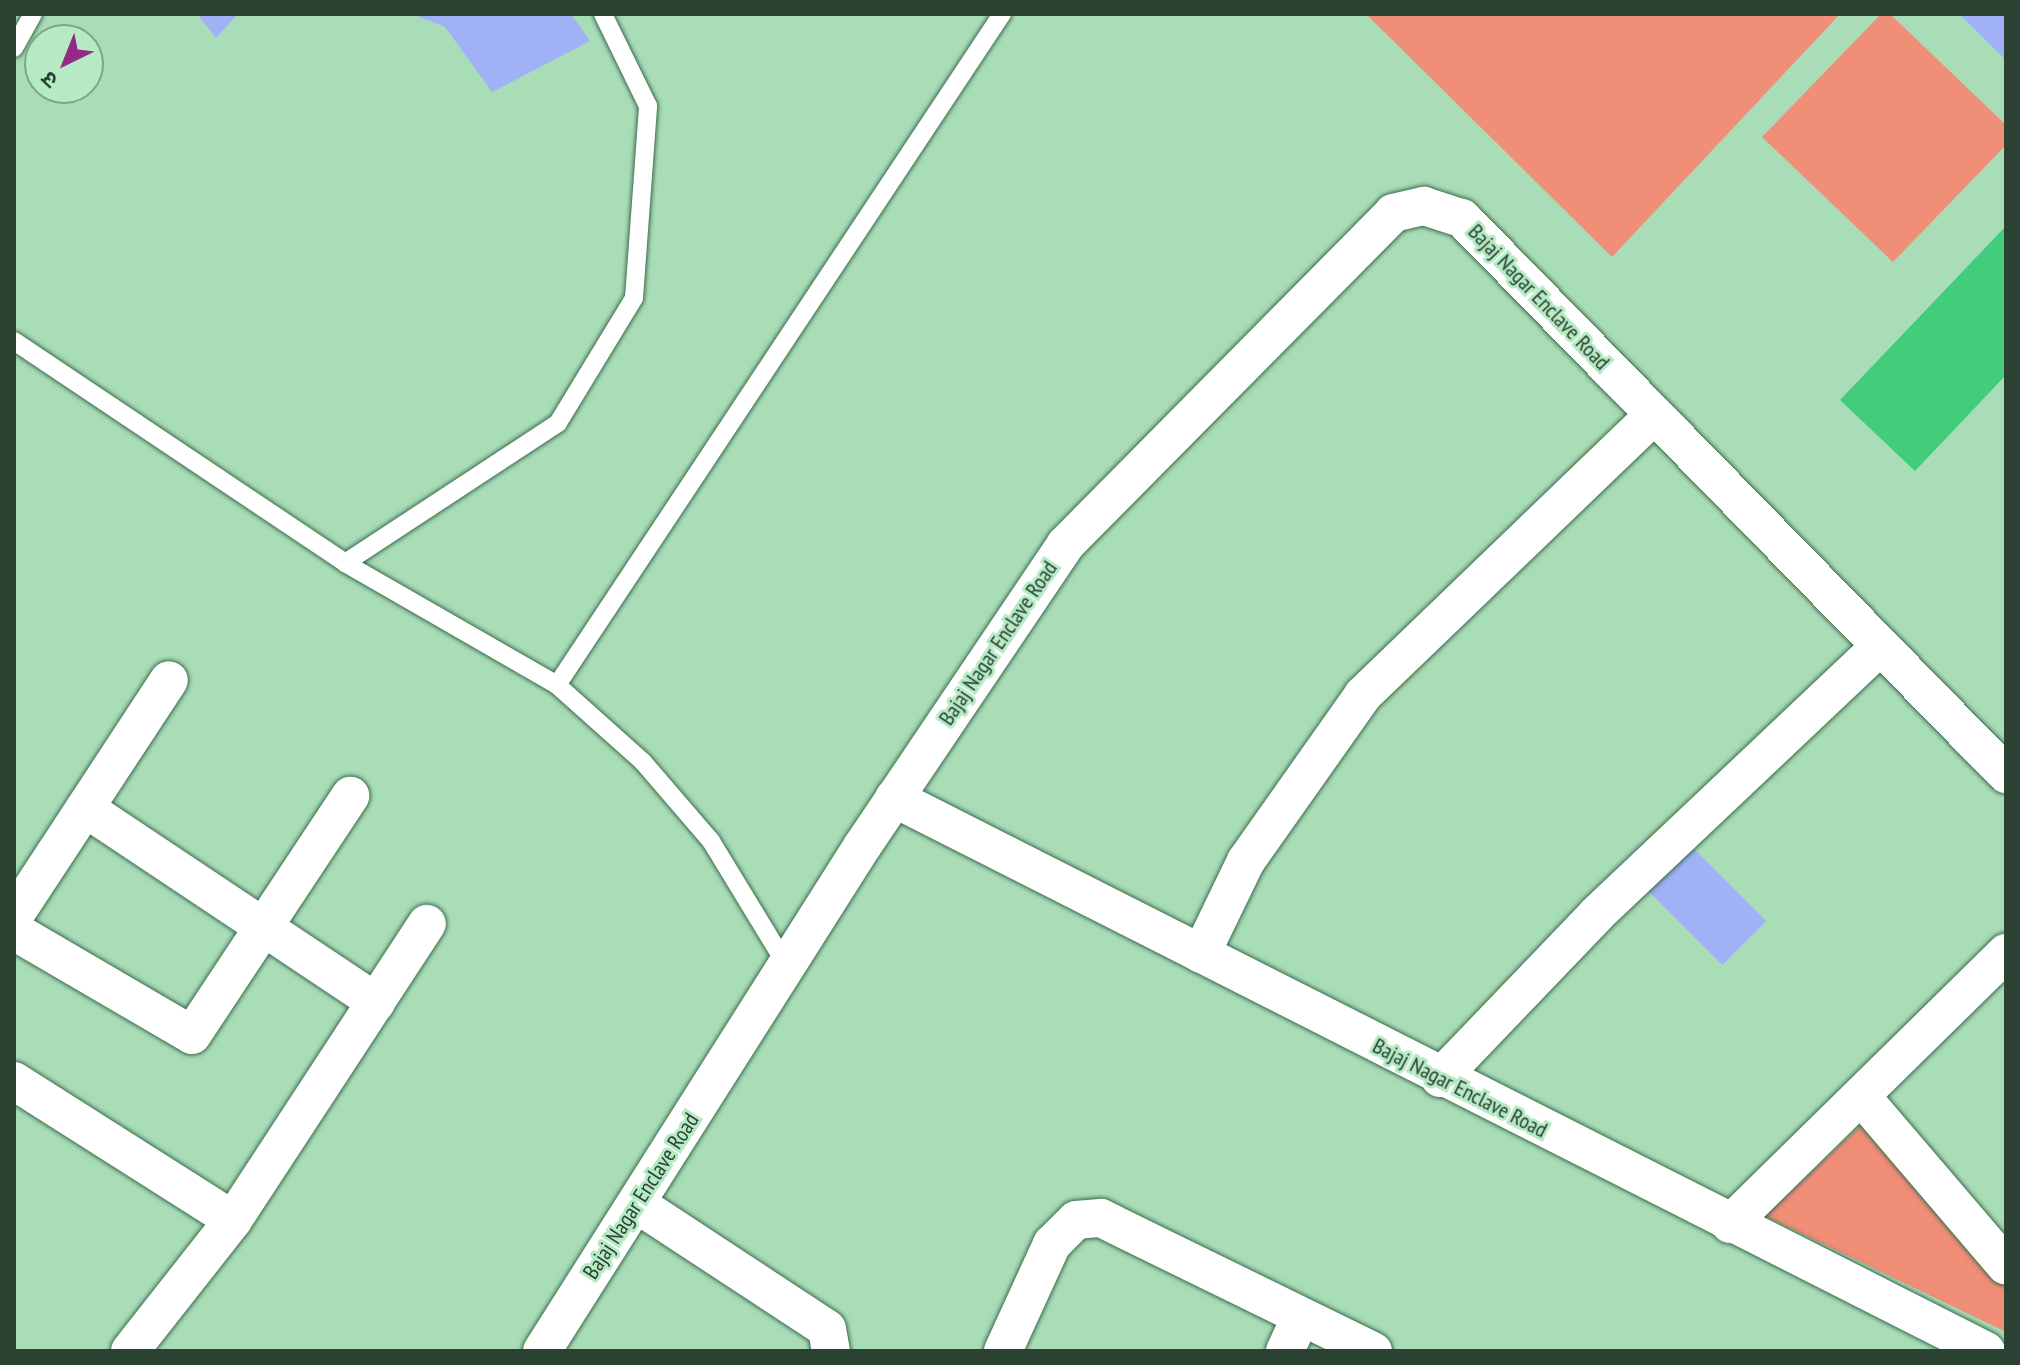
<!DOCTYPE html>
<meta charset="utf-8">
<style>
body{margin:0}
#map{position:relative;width:2020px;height:1365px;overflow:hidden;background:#a9ddb8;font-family:"PT Sans Narrow","Noto Sans Devanagari",sans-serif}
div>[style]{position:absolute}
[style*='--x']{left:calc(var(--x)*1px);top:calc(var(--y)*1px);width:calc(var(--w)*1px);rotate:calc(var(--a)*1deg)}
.green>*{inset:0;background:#f18e78}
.water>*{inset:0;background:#42cd7c}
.building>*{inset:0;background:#a1b1f6;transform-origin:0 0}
.roads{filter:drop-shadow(0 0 2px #3b6c4b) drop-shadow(0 0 2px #3b6c4b)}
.lane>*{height:18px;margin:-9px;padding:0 9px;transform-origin:9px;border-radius:9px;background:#fff}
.street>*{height:38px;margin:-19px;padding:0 19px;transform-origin:19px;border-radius:19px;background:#fff}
span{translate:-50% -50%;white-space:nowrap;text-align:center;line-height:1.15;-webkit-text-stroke:6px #b5eac4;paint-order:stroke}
.street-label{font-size:22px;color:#2b4132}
.frame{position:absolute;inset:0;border:16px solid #2b4132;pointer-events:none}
.north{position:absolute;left:24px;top:24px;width:80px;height:80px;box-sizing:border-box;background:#b5eac4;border:2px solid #7ea68a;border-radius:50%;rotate:223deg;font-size:22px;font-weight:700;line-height:32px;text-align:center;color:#2b4132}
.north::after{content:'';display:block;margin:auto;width:28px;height:36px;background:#962888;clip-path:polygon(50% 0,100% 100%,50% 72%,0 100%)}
</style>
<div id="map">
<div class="green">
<div style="clip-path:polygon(1366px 14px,1840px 14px,1612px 257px)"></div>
<div style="clip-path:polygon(1881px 14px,1890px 14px,2006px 125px,2006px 145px,1893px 262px,1762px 137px)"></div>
<div style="clip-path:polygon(1861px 1125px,2006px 1280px,2006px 1332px,1765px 1216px)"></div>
</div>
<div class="water">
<div style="clip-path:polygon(2006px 226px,2006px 375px,1915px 471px,1840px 400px)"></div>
</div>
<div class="building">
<div style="clip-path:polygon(197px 14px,238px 14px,216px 38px)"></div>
<div style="clip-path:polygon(412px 14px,571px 14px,590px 41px,492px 92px,445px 27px)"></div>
<div style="clip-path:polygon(1959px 14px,2006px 14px,2006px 60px)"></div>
<div style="left:1692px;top:847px;width:105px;height:62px;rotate:45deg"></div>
</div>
<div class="roads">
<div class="lane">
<div style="--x:14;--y:48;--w:39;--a:-61"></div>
<div style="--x:14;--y:341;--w:399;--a:33.8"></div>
<div style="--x:345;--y:563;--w:245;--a:29.9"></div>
<div style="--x:557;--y:685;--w:115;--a:41.8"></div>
<div style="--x:643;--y:762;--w:104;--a:49.3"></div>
<div style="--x:711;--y:841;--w:146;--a:58.7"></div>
<div style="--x:345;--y:563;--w:255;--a:-33.3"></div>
<div style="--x:558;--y:423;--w:146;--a:-58.7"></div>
<div style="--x:634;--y:298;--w:193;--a:-85.8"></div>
<div style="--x:648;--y:106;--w:102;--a:-116.1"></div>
<div style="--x:557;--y:685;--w:805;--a:-56.45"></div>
</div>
<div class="street">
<div style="--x:894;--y:798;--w:1224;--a:26.86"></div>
<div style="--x:85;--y:808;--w:350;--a:33.7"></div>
<div style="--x:14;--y:916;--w:282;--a:-56.7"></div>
<div style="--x:14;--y:931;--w:206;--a:30.3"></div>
<div style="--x:192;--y:1035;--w:287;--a:-56.5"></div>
<div style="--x:1201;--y:954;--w:103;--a:-64.2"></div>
<div style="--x:1246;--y:861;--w:203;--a:-54.8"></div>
<div style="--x:1363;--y:695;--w:404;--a:-43.9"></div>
<div style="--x:1440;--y:1078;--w:227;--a:-46.2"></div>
<div style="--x:1597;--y:914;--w:390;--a:-43.4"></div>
<div style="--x:14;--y:1081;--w:259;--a:32.4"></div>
<div style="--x:1861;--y:1096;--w:223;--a:49.5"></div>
<div style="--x:637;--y:1204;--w:227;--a:33.3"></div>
<div style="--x:827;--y:1329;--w:22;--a:80"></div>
<div style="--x:1730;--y:1224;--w:387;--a:-44.5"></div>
<div style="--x:130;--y:1351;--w:167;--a:-51.8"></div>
<div style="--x:233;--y:1220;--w:354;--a:-56.8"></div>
<div style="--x:542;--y:1351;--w:599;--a:-57.61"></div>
<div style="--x:863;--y:845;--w:362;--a:-56"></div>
<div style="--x:1065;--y:545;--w:467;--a:-45.3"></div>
<div style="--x:1393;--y:213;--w:32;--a:-13"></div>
<div style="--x:1424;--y:206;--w:40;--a:18"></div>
<div style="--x:1462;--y:218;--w:778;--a:45.63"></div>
<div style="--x:1003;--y:1351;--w:118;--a:-65.4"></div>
<div style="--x:1052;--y:1244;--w:34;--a:-45"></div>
<div style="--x:1076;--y:1220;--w:25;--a:-5"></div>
<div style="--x:1101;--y:1218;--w:303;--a:26.1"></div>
<div style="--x:1285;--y:1351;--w:38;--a:-65"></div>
</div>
</div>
<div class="street-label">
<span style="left:1539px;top:297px;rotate:46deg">Bajaj Nagar Enclave Road</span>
<span style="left:998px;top:643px;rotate:-56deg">Bajaj Nagar Enclave Road</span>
<span style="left:1460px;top:1088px;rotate:27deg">Bajaj Nagar Enclave Road</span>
<span style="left:641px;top:1196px;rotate:-57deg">Bajaj Nagar Enclave Road</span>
</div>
<div class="frame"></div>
<div class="north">उ</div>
</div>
